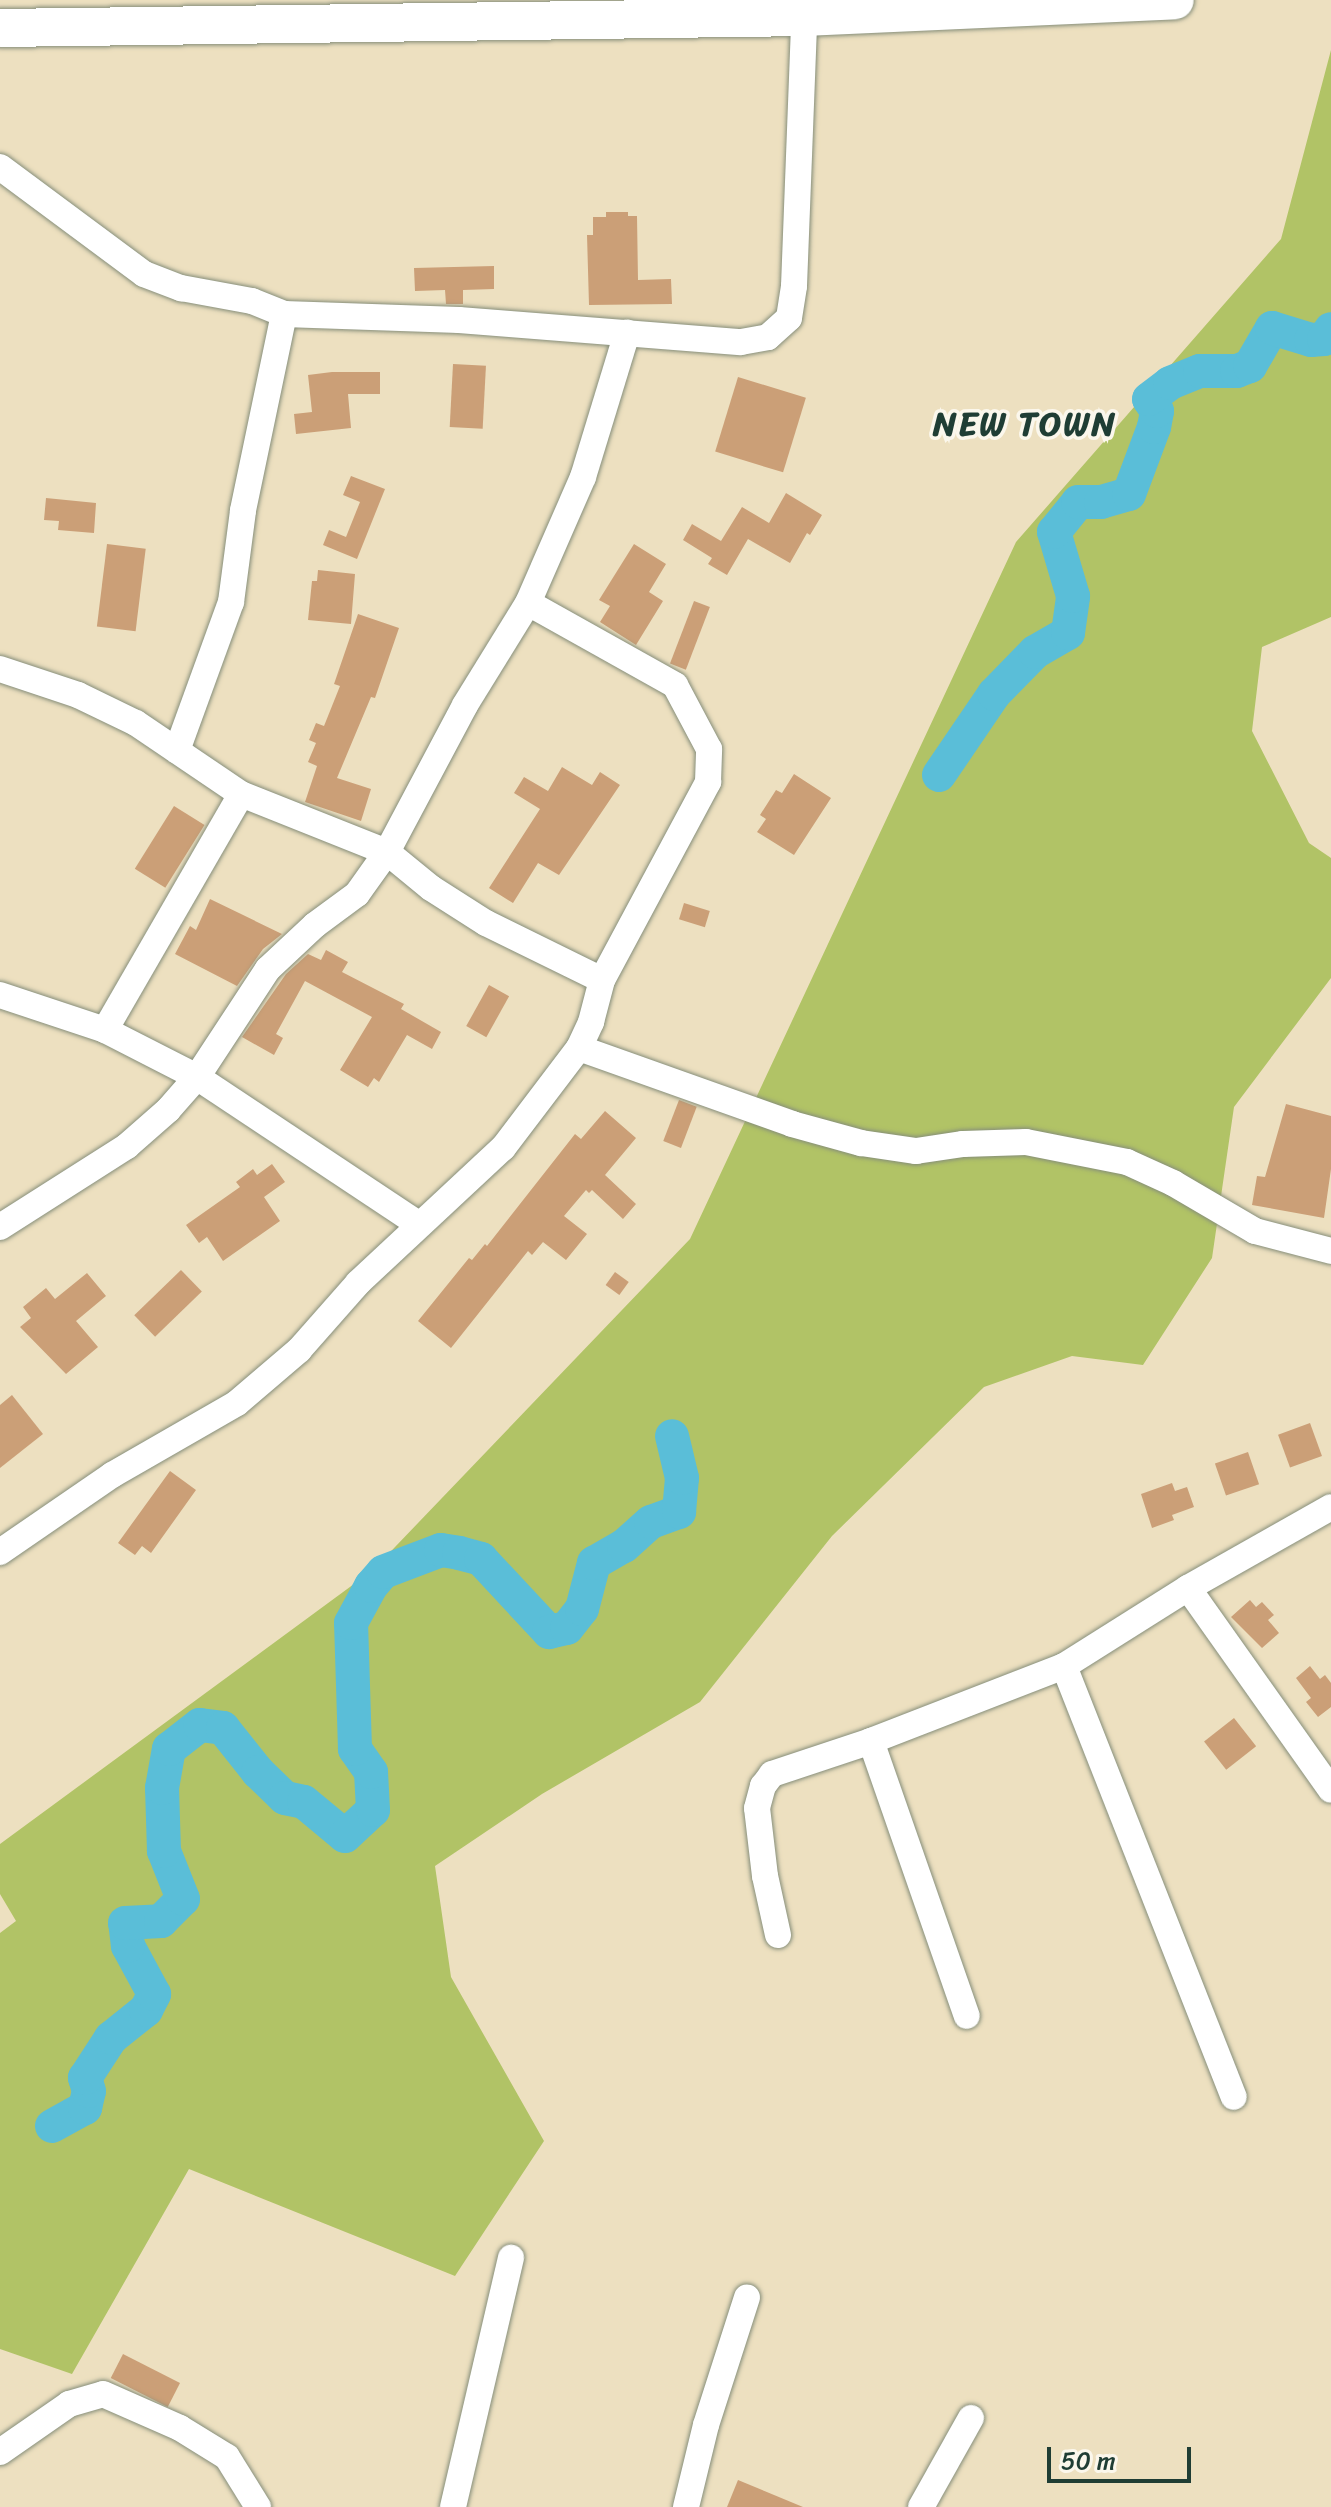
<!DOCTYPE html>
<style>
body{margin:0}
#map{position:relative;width:1331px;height:2507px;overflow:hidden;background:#ede0c0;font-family:Sriracha,sans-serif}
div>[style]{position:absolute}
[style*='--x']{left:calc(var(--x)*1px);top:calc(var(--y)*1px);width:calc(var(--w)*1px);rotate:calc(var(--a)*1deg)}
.green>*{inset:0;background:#b1c366}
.river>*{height:34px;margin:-17px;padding:0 17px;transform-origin:17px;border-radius:17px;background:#5abed8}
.building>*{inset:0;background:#cb9f77;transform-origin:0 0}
.roads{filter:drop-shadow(0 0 2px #868e7a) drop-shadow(0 0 2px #868e7a)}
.minor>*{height:26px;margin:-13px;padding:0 13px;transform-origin:13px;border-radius:13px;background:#fff}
.highway>*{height:38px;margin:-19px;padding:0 19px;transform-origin:19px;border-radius:19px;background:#fff}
span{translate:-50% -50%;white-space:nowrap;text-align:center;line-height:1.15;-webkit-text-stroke:7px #fbf7ec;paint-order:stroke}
.district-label{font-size:34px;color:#1f3d34;font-weight:700;letter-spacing:2px}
.scale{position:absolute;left:1047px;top:2447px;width:144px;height:36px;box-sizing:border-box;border:4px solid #1f3d34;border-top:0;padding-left:10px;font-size:24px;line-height:28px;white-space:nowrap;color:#1f3d34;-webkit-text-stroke:6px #fbf7ec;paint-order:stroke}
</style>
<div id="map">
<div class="green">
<div style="clip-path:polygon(1331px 50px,1331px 617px,1262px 647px,1252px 731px,1309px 843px,1331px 858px,1331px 978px,1234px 1107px,1212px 1258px,1143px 1365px,1072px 1356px,984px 1387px,832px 1536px,700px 1702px,542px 1794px,435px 1866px,451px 1977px,544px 2141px,455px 2276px,189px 2169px,72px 2374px,0 2349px,0 1933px,16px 1921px,0 1894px,0 1844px,373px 1570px,690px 1239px,1016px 542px,1281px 239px)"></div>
</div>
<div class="river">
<div style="--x:939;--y:775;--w:98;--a:-55.8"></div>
<div style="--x:994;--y:694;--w:59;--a:-45.7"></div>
<div style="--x:1035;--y:652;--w:38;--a:-30"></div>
<div style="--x:1068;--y:633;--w:37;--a:-82"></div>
<div style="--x:1073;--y:596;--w:67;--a:-106.5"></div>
<div style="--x:1054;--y:532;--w:38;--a:-51"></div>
<div style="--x:1078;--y:502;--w:23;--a:0"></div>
<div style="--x:1101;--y:502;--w:29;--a:-16"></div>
<div style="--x:1129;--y:494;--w:72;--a:-69.5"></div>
<div style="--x:1154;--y:427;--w:16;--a:-79"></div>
<div style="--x:1157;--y:411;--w:14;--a:-124"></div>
<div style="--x:1149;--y:399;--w:26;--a:-37"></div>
<div style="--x:1170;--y:383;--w:32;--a:-22"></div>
<div style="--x:1200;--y:371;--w:37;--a:0"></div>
<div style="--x:1237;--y:371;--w:14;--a:-21"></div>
<div style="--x:1250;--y:366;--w:44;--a:-59.9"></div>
<div style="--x:1272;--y:328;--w:41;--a:17.1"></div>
<div style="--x:1311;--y:340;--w:13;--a:-4"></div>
<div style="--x:1324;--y:339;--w:12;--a:-55"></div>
<div style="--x:52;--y:2126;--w:38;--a:-29"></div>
<div style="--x:85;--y:2108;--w:17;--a:-77"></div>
<div style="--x:89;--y:2091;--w:14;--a:-107"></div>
<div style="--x:85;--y:2078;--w:48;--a:-57"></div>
<div style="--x:111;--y:2038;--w:45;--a:-38.7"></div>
<div style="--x:146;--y:2010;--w:18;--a:-63"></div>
<div style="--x:154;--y:1994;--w:55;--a:-118.4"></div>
<div style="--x:128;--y:1946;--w:23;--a:-97"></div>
<div style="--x:125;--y:1923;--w:36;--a:-3"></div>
<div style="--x:161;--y:1921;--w:31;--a:-45"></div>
<div style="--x:183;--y:1899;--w:52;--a:-111.6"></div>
<div style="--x:164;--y:1851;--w:63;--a:-91.8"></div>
<div style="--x:162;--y:1788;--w:40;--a:-80"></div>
<div style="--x:169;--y:1749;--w:39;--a:-38"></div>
<div style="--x:200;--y:1725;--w:23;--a:7"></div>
<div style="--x:223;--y:1728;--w:56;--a:51.5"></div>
<div style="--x:258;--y:1772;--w:37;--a:44"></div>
<div style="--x:285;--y:1798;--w:19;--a:12"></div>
<div style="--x:304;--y:1802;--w:53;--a:39.7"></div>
<div style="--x:345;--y:1836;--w:38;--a:-43"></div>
<div style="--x:373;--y:1810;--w:38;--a:-93"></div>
<div style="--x:371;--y:1772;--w:28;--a:-125"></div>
<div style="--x:355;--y:1749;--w:126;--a:-91.8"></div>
<div style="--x:351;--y:1623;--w:42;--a:-61.6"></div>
<div style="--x:371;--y:1586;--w:18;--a:-49"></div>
<div style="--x:383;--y:1572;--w:62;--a:-20.8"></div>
<div style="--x:441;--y:1550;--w:18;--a:9"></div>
<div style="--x:459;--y:1553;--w:23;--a:15"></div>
<div style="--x:481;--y:1559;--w:100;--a:47"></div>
<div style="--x:549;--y:1632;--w:18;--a:-13"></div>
<div style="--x:567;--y:1628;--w:24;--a:-52"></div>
<div style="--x:582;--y:1609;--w:48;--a:-75.4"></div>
<div style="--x:594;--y:1563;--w:34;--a:-30"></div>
<div style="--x:624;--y:1546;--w:36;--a:-42"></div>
<div style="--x:651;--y:1522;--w:30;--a:-20"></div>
<div style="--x:679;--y:1512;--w:34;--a:-85"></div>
<div style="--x:682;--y:1478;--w:43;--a:-103.4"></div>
</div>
<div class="building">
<div style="clip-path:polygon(606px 212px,628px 212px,628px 216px,637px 216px,638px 280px,671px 279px,672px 304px,589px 305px,587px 235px,593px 235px,593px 217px,606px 217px)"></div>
<div style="clip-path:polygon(494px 266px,494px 289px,463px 290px,463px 304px,446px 304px,445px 290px,415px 291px,414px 268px)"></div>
<div style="left:453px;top:364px;width:33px;height:63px;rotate:3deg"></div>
<div style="clip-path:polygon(332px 372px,380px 372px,380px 394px,348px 394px,351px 428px,296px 434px,294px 414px,312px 412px,308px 375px)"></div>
<div style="left:738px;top:377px;width:71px;height:78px;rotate:17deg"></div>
<div style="clip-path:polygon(351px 476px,385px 489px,357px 559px,323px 545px,329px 530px,346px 537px,360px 502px,343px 495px)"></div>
<div style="clip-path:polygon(786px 493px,822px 515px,810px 535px,807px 533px,790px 563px,748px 539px,727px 575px,708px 564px,712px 558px,683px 540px,692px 524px,721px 541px,742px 507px,769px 523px)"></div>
<div style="clip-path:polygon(46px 498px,96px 503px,94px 533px,58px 530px,59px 521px,44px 520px)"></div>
<div style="left:107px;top:544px;width:39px;height:83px;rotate:7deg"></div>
<div style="clip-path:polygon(634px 544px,666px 564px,649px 592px,663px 601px,636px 645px,600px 622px,610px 606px,599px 600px)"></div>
<div style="clip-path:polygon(318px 570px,355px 574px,351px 624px,308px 620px,312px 581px,317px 581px)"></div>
<div style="left:694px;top:601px;width:17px;height:67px;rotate:21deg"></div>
<div style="clip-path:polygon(358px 614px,399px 628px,375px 698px,371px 697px,337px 778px,371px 789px,361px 821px,305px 802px,317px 766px,308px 762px,316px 743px,309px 740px,316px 723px,324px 726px,340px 686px,334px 684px)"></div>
<div style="clip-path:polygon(562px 767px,592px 785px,600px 772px,620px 785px,559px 875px,538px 863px,513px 903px,489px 888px,540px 809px,514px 793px,524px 777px,548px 791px)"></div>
<div style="clip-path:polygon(794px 774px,831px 798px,794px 855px,757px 832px,766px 819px,760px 815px,776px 790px,782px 793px)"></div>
<div style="left:174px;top:806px;width:36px;height:74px;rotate:32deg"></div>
<div style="clip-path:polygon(210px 899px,282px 934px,263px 949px,237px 986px,175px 954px,190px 926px,196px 930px)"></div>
<div style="left:684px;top:903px;width:27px;height:17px;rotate:17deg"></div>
<div style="clip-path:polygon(326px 950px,348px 962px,342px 972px,404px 1004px,401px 1009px,441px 1032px,432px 1049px,407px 1035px,379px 1082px,374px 1078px,368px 1087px,340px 1070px,372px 1017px,305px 981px,276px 1034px,283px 1038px,274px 1055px,242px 1037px,286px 974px,308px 954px,321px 960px)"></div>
<div style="left:489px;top:985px;width:23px;height:47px;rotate:29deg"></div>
<div style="left:679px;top:1100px;width:19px;height:44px;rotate:21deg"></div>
<div style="clip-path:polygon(1286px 1104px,1331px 1116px,1331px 1169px,1324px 1218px,1252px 1205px,1257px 1176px,1265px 1177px)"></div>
<div style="clip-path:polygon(605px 1111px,636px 1138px,605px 1175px,636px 1204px,623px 1219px,592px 1190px,589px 1193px,586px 1190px,564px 1216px,587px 1234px,566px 1260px,543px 1242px,532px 1255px,528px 1251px,451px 1348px,418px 1321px,469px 1258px,472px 1260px,485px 1244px,487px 1246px,575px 1134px,581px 1139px)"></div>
<div style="clip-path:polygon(272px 1164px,285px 1182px,264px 1197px,280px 1221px,223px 1261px,207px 1237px,199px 1243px,186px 1225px,240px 1187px,236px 1182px,253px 1169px,257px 1175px)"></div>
<div style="left:181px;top:1270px;width:30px;height:65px;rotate:46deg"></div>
<div style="left:615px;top:1272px;width:17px;height:16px;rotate:36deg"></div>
<div style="clip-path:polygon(87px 1273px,106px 1296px,76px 1321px,98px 1347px,66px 1374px,20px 1327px,31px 1318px,23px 1307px,46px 1288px,55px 1299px)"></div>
<div style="clip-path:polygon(12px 1395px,43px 1434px,0 1468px,0 1405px)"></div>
<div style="left:1310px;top:1423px;width:35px;height:34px;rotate:70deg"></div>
<div style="left:1248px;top:1452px;width:34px;height:35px;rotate:71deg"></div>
<div style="clip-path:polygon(170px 1471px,196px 1490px,151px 1553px,142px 1546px,135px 1555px,118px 1543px)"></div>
<div style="clip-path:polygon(1172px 1483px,1175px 1491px,1187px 1487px,1194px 1507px,1172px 1515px,1174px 1520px,1152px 1528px,1141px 1494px)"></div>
<div style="clip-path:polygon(1250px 1600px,1256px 1607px,1262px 1602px,1274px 1615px,1268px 1620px,1279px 1633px,1262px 1648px,1231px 1617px)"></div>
<div style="clip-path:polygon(1310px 1666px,1320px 1679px,1325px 1675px,1331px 1683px,1331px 1707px,1318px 1717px,1306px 1702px,1311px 1698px,1296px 1678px)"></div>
<div style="left:1234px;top:1718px;width:36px;height:38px;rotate:52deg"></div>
<div style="left:123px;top:2354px;width:64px;height:27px;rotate:27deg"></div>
<div style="clip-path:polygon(738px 2480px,803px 2507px,727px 2507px)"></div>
</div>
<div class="roads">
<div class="minor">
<div style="--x:0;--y:167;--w:179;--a:36.6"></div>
<div style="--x:144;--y:274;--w:40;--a:21"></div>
<div style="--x:181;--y:288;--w:72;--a:10.4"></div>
<div style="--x:252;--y:301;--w:35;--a:22"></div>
<div style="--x:284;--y:314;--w:201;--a:101.8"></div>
<div style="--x:243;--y:511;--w:92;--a:97.5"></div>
<div style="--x:231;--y:602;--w:158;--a:110"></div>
<div style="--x:284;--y:314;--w:175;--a:2"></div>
<div style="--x:459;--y:320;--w:283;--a:4.5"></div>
<div style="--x:741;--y:342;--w:27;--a:-10"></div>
<div style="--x:768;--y:337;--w:28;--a:-42"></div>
<div style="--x:789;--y:318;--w:32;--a:-81"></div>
<div style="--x:794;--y:286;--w:282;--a:-87.8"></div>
<div style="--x:0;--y:669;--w:82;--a:18.4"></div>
<div style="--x:78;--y:695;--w:64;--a:25.8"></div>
<div style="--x:136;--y:723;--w:127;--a:34.1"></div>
<div style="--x:241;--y:794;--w:157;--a:21.7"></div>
<div style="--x:387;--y:852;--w:57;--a:39.3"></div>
<div style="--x:431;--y:888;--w:65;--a:32.5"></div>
<div style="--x:486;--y:923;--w:129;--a:26.2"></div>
<div style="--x:0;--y:995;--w:111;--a:18.4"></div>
<div style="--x:105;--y:1030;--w:103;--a:27.1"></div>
<div style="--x:197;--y:1077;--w:265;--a:33.6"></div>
<div style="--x:105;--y:1030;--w:272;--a:-60"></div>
<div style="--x:579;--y:1048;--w:226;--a:19.6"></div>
<div style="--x:792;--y:1124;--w:72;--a:15.4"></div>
<div style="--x:861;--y:1143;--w:56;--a:8.3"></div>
<div style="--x:916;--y:1151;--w:48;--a:-8.5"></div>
<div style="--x:963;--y:1144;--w:63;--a:-1.8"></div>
<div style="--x:1026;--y:1142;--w:103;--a:11.2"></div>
<div style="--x:1127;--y:1162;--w:51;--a:24.5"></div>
<div style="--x:1173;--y:1183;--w:95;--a:30.3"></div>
<div style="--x:1255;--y:1231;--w:79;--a:14.7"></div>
<div style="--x:0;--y:1227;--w:151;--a:-32.5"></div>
<div style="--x:127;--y:1146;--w:55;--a:-41.3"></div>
<div style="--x:168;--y:1110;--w:44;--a:-48.7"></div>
<div style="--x:197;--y:1077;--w:129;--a:-56.7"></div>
<div style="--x:268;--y:969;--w:64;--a:-43.1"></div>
<div style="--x:315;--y:925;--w:52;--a:-36.4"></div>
<div style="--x:357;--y:894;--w:52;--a:-54.5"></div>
<div style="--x:387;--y:852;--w:166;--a:-62"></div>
<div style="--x:465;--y:705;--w:120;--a:-58.3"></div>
<div style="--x:528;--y:603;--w:137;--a:-66.4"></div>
<div style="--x:583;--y:477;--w:151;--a:-73"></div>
<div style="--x:0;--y:1552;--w:136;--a:-34.5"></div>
<div style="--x:112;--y:1475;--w:144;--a:-29.9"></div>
<div style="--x:237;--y:1403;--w:82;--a:-40.5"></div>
<div style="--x:299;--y:1350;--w:89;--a:-48.6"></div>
<div style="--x:358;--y:1283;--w:198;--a:-43"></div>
<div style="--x:503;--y:1148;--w:126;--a:-52.8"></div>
<div style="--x:579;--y:1048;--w:29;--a:-65"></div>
<div style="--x:591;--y:1022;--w:43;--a:-75.3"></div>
<div style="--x:602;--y:980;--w:225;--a:-61.8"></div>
<div style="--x:708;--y:782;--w:33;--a:-88"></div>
<div style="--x:709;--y:749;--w:72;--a:-118"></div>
<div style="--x:675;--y:685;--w:168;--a:-150.8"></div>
<div style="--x:1188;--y:1588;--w:247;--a:54.7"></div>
<div style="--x:1064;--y:1666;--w:463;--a:68.5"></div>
<div style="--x:871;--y:1741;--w:291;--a:70.8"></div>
<div style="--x:778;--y:1935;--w:60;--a:-102.4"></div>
<div style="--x:765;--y:1876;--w:68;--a:-96.7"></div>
<div style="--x:757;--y:1808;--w:23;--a:-75"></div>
<div style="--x:763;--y:1786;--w:15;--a:-53"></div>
<div style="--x:772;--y:1774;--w:104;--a:-18.4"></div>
<div style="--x:871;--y:1741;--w:207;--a:-21.2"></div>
<div style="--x:1064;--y:1666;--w:146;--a:-32.2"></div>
<div style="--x:1188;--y:1588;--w:164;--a:-29.5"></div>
<div style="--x:0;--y:2452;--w:84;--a:-34.8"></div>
<div style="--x:69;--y:2404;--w:35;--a:-16"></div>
<div style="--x:103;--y:2394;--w:84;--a:23.8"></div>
<div style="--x:180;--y:2428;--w:55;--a:31.7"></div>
<div style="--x:227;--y:2457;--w:59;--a:58.2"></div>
<div style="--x:453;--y:2507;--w:256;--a:-76.9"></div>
<div style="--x:686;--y:2507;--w:84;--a:-76.3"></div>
<div style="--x:706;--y:2425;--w:134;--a:-72.2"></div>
<div style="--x:921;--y:2507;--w:102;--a:-60.7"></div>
</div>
<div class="highway">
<div style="--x:0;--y:28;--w:806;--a:-0.78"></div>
<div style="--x:806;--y:17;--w:369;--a:-2.6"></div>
</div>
</div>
<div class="district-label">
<span style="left:1025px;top:425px">NEW TOWN</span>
</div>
<div class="scale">50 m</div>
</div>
